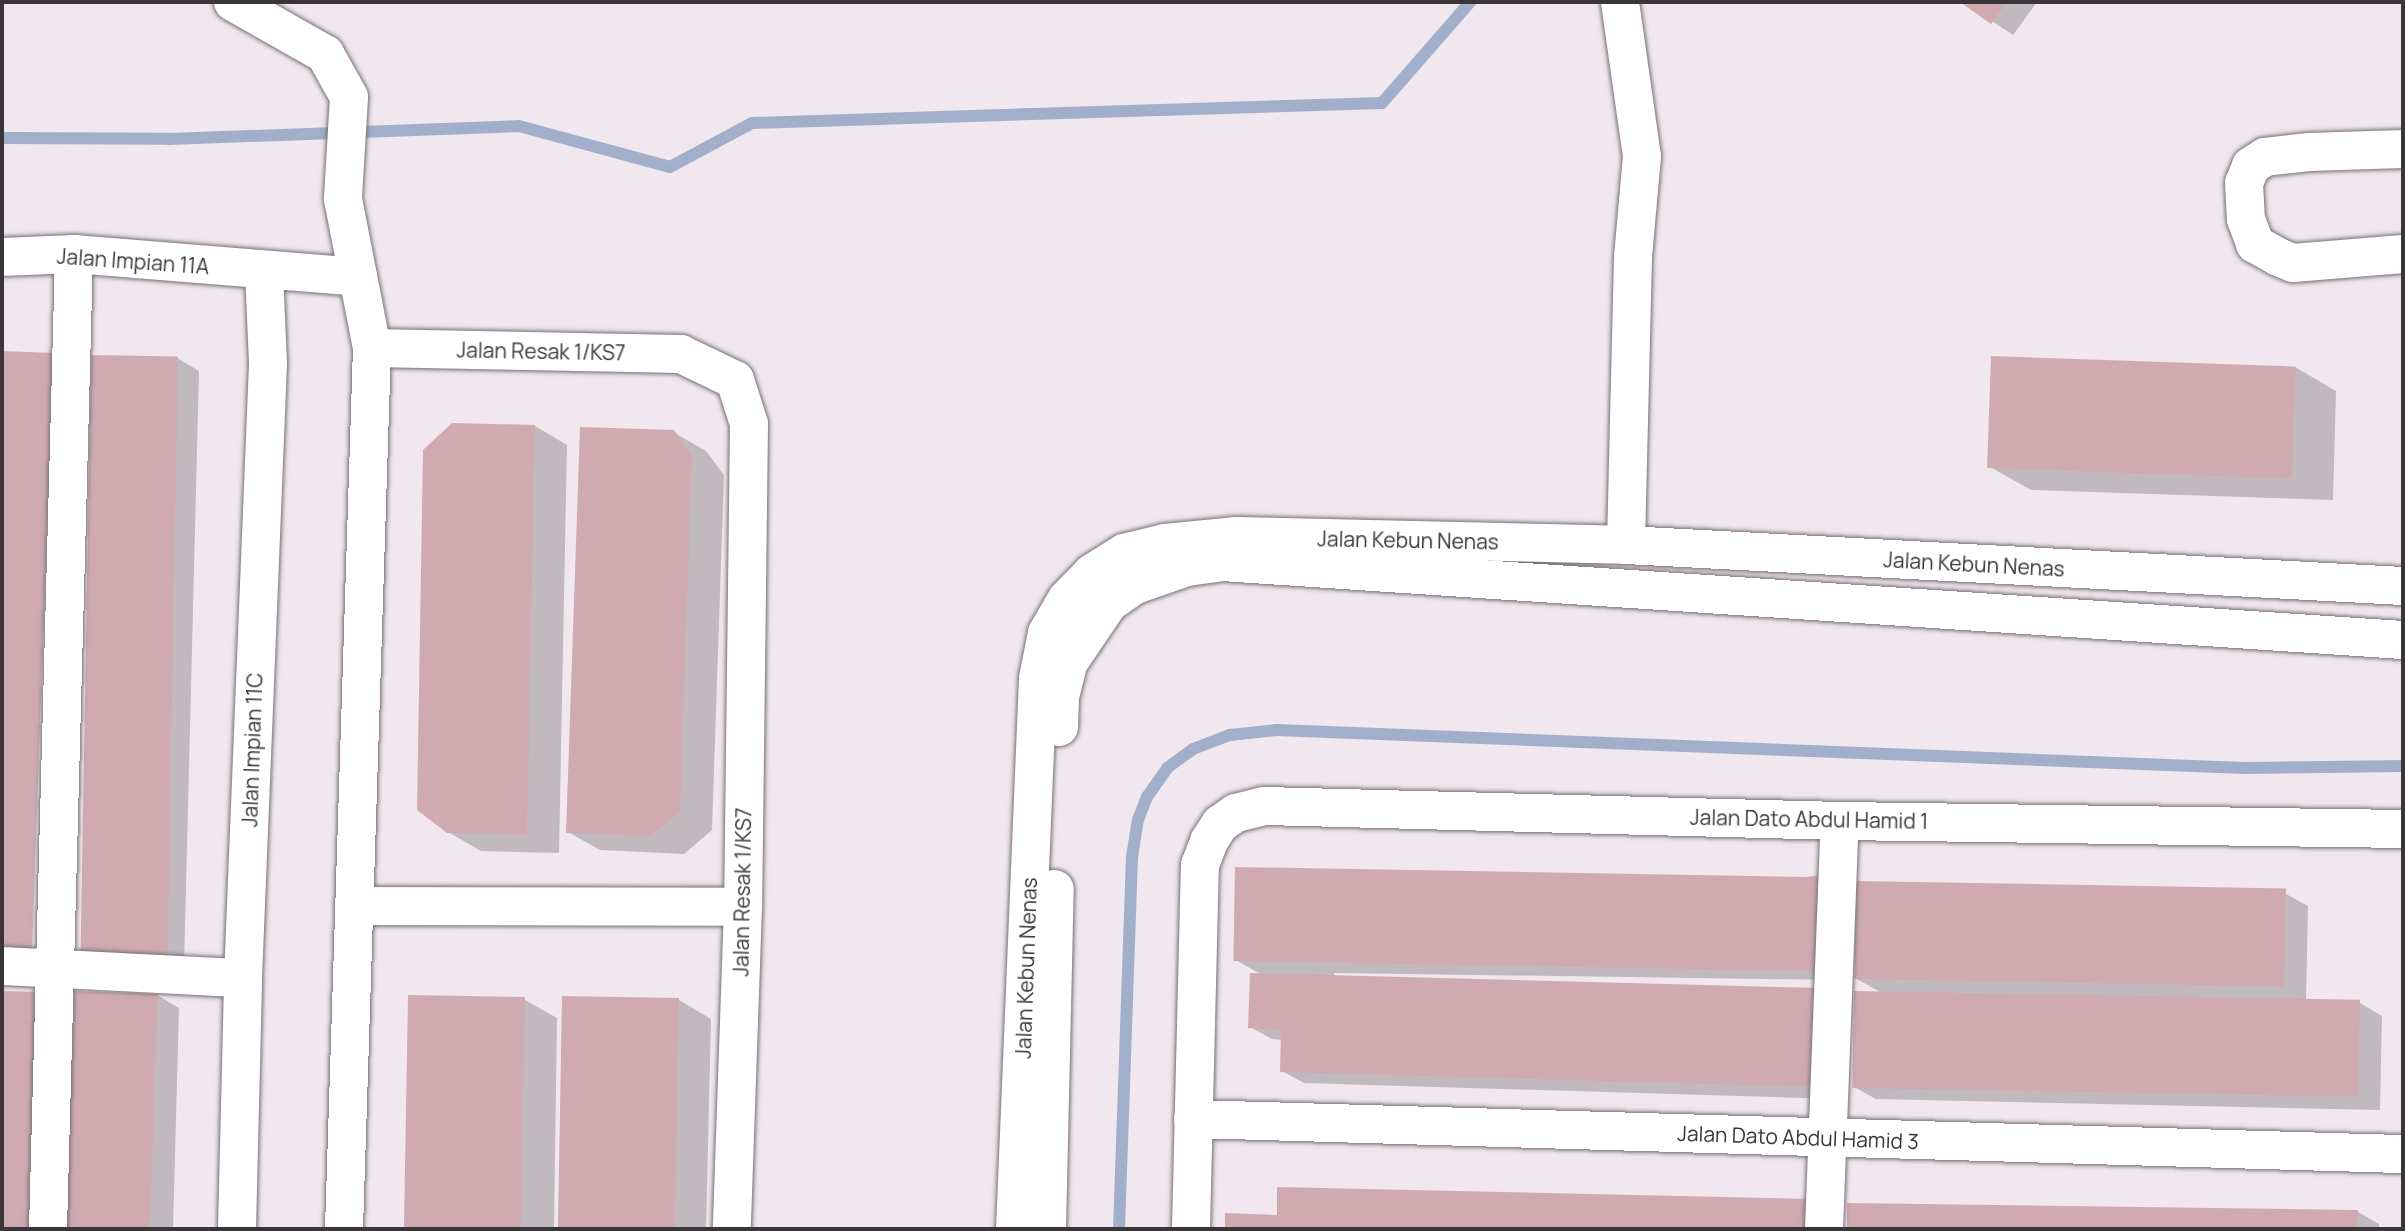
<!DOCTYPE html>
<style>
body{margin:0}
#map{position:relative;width:2405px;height:1231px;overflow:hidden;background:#f0e8ee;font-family:Manrope,sans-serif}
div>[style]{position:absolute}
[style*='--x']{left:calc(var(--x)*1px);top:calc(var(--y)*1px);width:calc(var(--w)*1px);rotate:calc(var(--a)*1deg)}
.shadow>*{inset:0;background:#0003;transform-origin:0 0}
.stream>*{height:12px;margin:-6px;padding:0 6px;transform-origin:6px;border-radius:6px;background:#a2afcb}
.building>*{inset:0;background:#cfabb1;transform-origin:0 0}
.roads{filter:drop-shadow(0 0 2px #787076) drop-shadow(0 0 2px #787076)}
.minor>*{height:38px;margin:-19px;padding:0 19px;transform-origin:19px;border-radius:19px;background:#fff}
span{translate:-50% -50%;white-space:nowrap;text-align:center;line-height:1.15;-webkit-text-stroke:7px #fff;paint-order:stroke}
.street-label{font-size:21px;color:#393538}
.frame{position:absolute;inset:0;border:4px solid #393538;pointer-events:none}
</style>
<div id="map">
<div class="shadow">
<div style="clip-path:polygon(1963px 2px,2037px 2px,2013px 35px)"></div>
<div style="left:2px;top:353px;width:51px;height:603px;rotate:2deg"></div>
<div style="clip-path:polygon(177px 358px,199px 371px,184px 967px,100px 965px)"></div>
<div style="clip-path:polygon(2295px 367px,2336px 391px,2333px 500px,2031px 490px,1990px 467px)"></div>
<div style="clip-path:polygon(535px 426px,567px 445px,559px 853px,481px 851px,448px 832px)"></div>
<div style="clip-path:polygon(673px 432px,706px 451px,724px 475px,712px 830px,684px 854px,600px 850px,568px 832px)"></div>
<div style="clip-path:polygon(1820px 875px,1842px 980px,1334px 973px,1334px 977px,1819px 990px,1839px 1099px,1304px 1083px,1282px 1071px,1283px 1040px,1272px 1039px,1250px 1027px,1262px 975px,1236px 960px)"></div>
<div style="clip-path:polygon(2286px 894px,2308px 906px,2306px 1002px,2360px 1003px,2382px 1016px,2380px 1110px,1876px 1099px,1854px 1087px,1882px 993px,1855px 978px)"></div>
<div style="clip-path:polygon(2px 993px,41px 994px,57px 1229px,2px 1229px)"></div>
<div style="clip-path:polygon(75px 993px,157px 995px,179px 1008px,173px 1229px,70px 1229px)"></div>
<div style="clip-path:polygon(410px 997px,525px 1000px,557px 1018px,554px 1229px,406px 1229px)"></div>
<div style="clip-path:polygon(564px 998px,679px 1000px,711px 1019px,706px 1229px,558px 1229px)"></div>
<div style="clip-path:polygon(1849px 1204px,2358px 1212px,2379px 1224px,2379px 1229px,1848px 1229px)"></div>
<div style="clip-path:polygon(1227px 1215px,1837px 1229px,1227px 1229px)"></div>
</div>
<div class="stream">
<div style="--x:2;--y:138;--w:167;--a:0.3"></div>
<div style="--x:169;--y:139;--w:350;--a:-2.1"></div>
<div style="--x:519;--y:126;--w:156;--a:15.2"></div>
<div style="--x:670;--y:167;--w:93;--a:-28.2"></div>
<div style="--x:752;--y:123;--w:630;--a:-1.82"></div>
<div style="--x:1382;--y:103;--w:134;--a:-48.9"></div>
<div style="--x:1119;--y:1229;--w:372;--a:-88"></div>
<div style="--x:1132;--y:857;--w:37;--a:-81"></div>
<div style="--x:1138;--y:820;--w:25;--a:-69"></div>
<div style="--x:1147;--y:797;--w:35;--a:-55"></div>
<div style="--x:1167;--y:768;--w:32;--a:-36"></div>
<div style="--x:1193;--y:749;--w:40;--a:-21"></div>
<div style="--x:1230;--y:735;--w:47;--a:-6.1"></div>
<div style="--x:1277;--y:730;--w:968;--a:2.25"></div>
<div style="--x:2244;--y:768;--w:159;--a:-0.7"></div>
</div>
<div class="building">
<div style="clip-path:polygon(1960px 2px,2007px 2px,1991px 24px)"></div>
<div style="clip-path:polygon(2px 351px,54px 353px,31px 947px,2px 945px)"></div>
<div style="left:91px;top:355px;width:87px;height:598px;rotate:1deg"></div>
<div style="left:1991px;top:356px;width:305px;height:112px;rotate:2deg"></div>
<div style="clip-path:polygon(452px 423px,535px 425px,527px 835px,447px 833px,417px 810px,423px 450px)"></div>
<div style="clip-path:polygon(580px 427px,674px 430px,692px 455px,680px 812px,651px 836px,566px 833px)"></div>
<div style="left:1235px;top:867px;width:586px;height:94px;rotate:1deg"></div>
<div style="left:1856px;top:881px;width:430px;height:98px;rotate:1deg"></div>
<div style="clip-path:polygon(1250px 973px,1820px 988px,1818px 1087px,1280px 1072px,1281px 1029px,1248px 1028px)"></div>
<div style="clip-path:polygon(2px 991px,42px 992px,35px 1229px,2px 1229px)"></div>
<div style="left:74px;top:991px;width:84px;height:238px;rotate:2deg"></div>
<div style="left:1854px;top:991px;width:506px;height:97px;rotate:1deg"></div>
<div style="left:408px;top:995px;width:117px;height:234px;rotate:1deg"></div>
<div style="left:562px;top:996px;width:117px;height:233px;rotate:1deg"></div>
<div style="clip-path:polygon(1277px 1187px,1816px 1199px,1816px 1229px,1225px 1229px,1225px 1213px,1277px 1215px)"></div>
<div style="clip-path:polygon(1847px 1203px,2358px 1210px,2358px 1229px,1847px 1229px)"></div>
</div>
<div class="roads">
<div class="minor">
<div style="--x:233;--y:2;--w:106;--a:29.5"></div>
<div style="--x:325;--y:54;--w:49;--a:60.8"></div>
<div style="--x:349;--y:97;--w:102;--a:93.4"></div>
<div style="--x:343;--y:199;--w:152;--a:79"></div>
<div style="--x:1620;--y:2;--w:156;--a:81.9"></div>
<div style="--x:1642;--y:156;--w:101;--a:95.1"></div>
<div style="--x:1633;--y:257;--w:288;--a:91.4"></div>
<div style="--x:2403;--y:149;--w:94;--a:178.2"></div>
<div style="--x:2309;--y:152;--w:44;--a:173.5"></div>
<div style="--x:2265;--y:157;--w:17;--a:147"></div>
<div style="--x:2251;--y:166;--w:18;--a:112"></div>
<div style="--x:2244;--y:183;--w:36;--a:87"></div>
<div style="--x:2246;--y:219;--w:27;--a:70"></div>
<div style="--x:2255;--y:244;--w:26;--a:29"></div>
<div style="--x:2278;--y:257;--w:16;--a:22"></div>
<div style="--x:2293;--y:263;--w:110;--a:-4.7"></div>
<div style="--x:2;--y:257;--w:72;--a:-2.4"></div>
<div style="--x:74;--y:254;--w:285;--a:4.6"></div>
<div style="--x:1059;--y:727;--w:30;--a:-88"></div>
<div style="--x:1060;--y:697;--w:36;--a:-76"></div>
<div style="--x:1069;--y:662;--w:71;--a:-55.9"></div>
<div style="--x:1109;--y:603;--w:32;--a:-35"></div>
<div style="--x:1135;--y:585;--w:55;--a:-19.1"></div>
<div style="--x:1187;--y:567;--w:35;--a:-8"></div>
<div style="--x:1222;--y:562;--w:1184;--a:3.78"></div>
<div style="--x:355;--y:906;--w:388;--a:0.1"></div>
<div style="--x:2;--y:966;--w:241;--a:2.9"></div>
<div style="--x:1193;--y:1119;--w:1211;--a:1.66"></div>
<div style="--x:48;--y:1229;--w:975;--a:-88.47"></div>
<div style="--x:237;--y:1229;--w:251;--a:-88.6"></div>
<div style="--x:243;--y:978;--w:616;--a:-87.67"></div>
<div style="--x:268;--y:363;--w:93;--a:-92.5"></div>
<div style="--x:344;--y:1229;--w:881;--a:-88.18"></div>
<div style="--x:372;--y:348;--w:309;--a:1.1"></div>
<div style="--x:681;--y:354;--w:60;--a:25.7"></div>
<div style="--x:735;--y:380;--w:46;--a:72.3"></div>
<div style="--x:749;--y:424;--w:483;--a:90.7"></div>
<div style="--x:743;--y:907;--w:322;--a:92"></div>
<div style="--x:1015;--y:1229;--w:551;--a:-87.61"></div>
<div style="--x:1038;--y:678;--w:46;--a:-78.7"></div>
<div style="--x:1047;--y:633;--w:39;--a:-60"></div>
<div style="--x:1067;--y:599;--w:36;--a:-46"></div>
<div style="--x:1092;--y:573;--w:38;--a:-32"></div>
<div style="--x:1124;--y:553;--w:42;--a:-13.7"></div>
<div style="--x:1165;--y:543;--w:70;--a:-5.7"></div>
<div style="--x:1235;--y:536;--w:391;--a:1.3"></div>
<div style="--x:1626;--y:545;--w:778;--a:3.02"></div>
<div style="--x:1047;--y:1229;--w:340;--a:-88.7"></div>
<div style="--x:1191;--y:1229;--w:364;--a:-88.6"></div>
<div style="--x:1200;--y:865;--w:26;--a:-69"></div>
<div style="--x:1209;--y:841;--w:20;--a:-57"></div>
<div style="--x:1220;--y:824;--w:19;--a:-35"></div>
<div style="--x:1236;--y:813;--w:29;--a:-14"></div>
<div style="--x:1264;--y:806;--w:576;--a:1.49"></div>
<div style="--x:1840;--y:821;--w:563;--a:0.81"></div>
<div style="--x:1824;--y:1229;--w:408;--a:-87.8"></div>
</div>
</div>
<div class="street-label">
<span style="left:133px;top:261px;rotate:4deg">Jalan Impian 11A</span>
<span style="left:541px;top:351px;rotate:1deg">Jalan Resak 1/KS7</span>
<span style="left:1408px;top:540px;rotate:1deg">Jalan Kebun Nenas</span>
<span style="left:1974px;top:564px;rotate:3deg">Jalan Kebun Nenas</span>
<span style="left:252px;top:750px;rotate:-88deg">Jalan Impian 11C</span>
<span style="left:1809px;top:819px;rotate:1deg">Jalan Dato Abdul Hamid 1</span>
<span style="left:742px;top:892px;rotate:-89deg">Jalan Resak 1/KS7</span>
<span style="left:1026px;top:968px;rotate:-88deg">Jalan Kebun Nenas</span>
<span style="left:1798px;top:1137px;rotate:2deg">Jalan Dato Abdul Hamid 3</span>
</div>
<div class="frame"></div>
</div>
